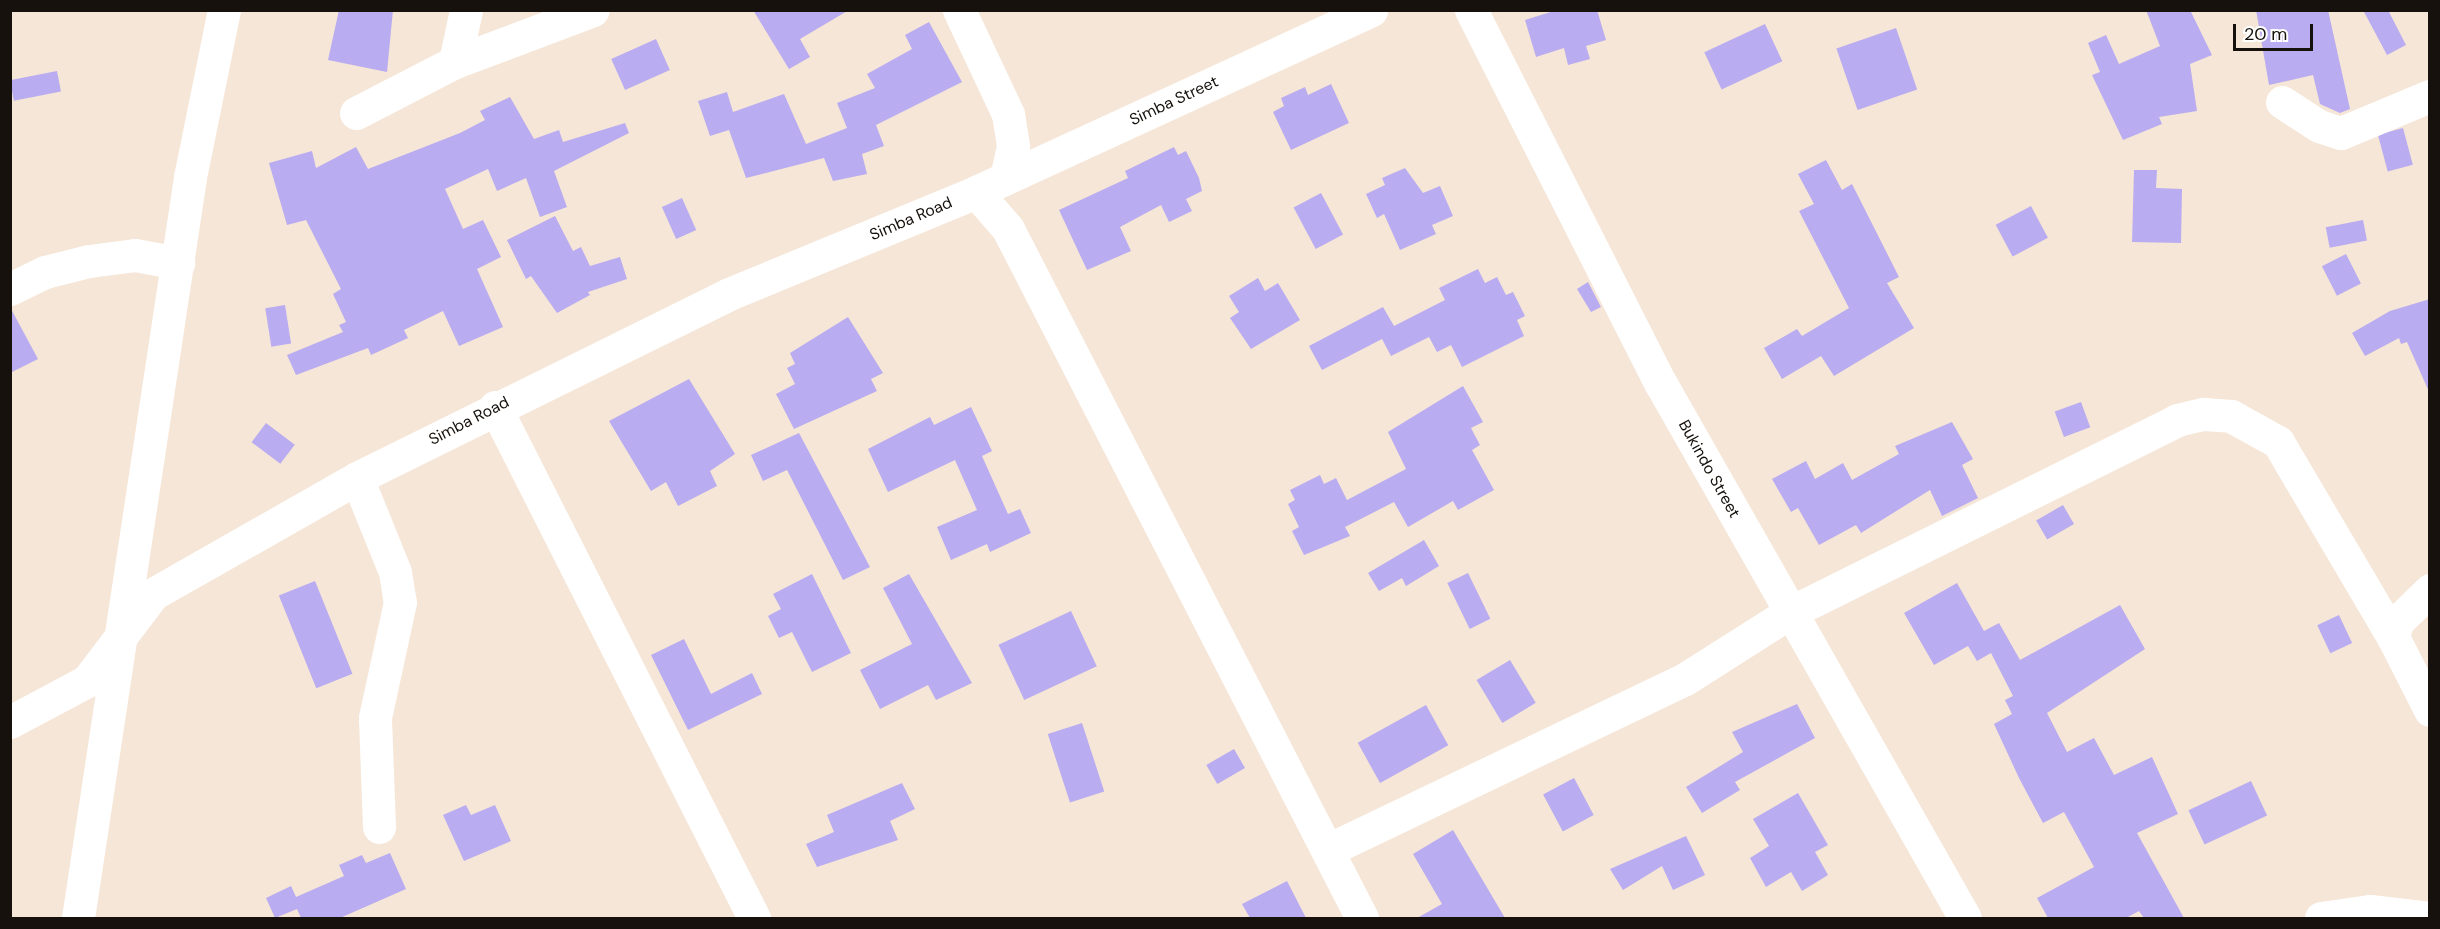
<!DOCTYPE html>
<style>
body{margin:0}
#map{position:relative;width:2440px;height:929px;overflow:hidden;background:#f6e6d7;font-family:"DM Sans",sans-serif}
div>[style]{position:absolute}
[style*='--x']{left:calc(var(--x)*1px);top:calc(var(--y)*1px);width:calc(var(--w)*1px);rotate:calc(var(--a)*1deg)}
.building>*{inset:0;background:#b9acf0;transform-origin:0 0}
.minor>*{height:33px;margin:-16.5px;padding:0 16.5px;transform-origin:16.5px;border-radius:16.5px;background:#fff}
span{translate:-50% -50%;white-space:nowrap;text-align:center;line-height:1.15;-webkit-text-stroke:6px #fff;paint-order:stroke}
.street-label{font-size:16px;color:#16110c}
.frame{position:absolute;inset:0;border:12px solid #16110c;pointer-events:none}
.scale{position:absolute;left:2233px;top:24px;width:80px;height:27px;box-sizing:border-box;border:3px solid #16110c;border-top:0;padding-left:8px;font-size:18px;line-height:21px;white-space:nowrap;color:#16110c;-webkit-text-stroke:4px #fff;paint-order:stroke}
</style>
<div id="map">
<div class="building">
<div style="clip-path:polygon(339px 10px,393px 10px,387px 72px,328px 60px)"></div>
<div style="clip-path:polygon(753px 10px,849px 10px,800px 39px,810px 57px,789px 69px)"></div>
<div style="clip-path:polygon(1557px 10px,1597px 10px,1606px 40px,1586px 46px,1590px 59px,1568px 65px,1564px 48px,1536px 57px,1525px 20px)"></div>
<div style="clip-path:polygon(2146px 10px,2190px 10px,2212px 55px,2190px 64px,2197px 111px,2159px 117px,2162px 124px,2123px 140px,2092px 75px,2100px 72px,2088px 43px,2106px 35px,2119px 64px,2160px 46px)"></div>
<div style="clip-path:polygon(2256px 10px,2328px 10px,2350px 109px,2340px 113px,2320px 104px,2313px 75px,2269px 85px)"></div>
<div style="clip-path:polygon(2363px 10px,2388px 10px,2406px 45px,2387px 55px)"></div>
<div style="clip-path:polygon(929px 22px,962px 82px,876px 125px,884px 146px,862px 154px,867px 174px,833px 181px,824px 158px,746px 178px,729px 130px,710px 136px,698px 101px,727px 92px,733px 112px,784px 94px,806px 144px,847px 128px,837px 103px,875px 88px,867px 74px,912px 49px,905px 35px)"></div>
<div style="left:1765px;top:24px;width:41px;height:67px;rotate:65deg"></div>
<div style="left:1896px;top:28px;width:65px;height:63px;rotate:71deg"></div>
<div style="left:656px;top:39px;width:34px;height:49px;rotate:66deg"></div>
<div style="left:57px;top:71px;width:21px;height:48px;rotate:79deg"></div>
<div style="clip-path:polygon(1331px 84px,1349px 123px,1291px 150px,1273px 112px,1284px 106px,1281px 98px,1305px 87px,1308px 95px)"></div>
<div style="clip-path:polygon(510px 97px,534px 139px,559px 130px,563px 142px,625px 123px,629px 133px,554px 171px,567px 207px,540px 217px,526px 178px,497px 191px,488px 169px,445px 189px,463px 229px,483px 220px,501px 257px,477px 269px,503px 327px,459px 346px,443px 311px,404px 330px,408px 338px,371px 355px,368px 348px,296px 375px,287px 355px,343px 332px,339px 325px,346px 322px,333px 294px,341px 289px,306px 220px,287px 225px,269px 163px,312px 151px,316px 168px,356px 147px,368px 169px,460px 133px,485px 120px,480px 111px)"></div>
<div style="left:2403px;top:128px;width:38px;height:26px;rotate:75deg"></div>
<div style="clip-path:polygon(1174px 147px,1178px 155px,1186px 151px,1199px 178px,1202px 191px,1186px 199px,1192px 211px,1169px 222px,1161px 205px,1120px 227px,1131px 251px,1087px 270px,1059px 210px,1128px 178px,1125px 171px)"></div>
<div style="clip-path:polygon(1826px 160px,1842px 190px,1852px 184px,1899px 277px,1887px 283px,1914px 328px,1834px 376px,1821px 356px,1782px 379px,1764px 348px,1797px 329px,1802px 336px,1849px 308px,1799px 211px,1814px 204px,1798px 174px)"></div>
<div style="clip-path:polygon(1405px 168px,1423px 193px,1440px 186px,1453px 216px,1432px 225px,1436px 234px,1400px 250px,1384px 214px,1377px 218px,1366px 194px,1385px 185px,1382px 178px)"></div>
<div style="clip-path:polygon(2134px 170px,2157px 170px,2156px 188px,2182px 189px,2181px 243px,2132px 242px)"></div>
<div style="left:1321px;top:193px;width:47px;height:31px;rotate:62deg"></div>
<div style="left:682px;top:198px;width:35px;height:22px;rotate:66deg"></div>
<div style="left:2031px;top:206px;width:36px;height:40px;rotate:62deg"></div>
<div style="clip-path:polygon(555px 216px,573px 251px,581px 247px,590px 266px,620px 257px,627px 279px,588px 292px,590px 295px,557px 313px,531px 276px,526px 279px,507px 240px)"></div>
<div style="left:2363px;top:220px;width:21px;height:38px;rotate:79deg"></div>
<div style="left:2346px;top:254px;width:33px;height:27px;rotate:63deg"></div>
<div style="clip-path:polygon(1478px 269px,1485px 283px,1497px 277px,1506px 295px,1513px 292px,1525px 316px,1517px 320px,1524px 336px,1462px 367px,1451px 345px,1437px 352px,1429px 337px,1391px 356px,1382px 339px,1322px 370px,1309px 346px,1383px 307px,1394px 326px,1445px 300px,1439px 288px)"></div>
<div style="clip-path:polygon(1258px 278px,1265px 291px,1278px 283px,1300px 320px,1251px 349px,1230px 318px,1239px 312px,1229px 296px)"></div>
<div style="clip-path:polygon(1588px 282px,1601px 307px,1591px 312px,1577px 289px)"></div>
<div style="clip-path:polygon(2430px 299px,2430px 394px,2407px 342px,2401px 344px,2399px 338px,2365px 356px,2352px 333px,2390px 311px)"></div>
<div style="left:285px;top:305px;width:39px;height:20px;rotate:81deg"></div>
<div style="clip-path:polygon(10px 307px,38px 359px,10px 373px)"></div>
<div style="clip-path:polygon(848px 317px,883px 373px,871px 379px,877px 391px,794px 429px,776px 394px,795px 384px,787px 368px,795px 364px,790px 353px)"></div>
<div style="clip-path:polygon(689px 379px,735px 454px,710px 471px,717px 486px,678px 506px,666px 482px,651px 491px,609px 421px)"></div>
<div style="clip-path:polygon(1463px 386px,1483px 422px,1471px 428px,1480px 445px,1472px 450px,1494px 490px,1458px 510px,1453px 501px,1408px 527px,1394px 502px,1345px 527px,1350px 536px,1304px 555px,1292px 531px,1299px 527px,1288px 504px,1295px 500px,1290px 490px,1320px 475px,1324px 484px,1336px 478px,1347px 500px,1406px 469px,1388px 432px)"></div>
<div style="left:2081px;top:402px;width:27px;height:28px;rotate:70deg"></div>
<div style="clip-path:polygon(971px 407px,992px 451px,982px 456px,1008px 514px,1020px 509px,1031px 533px,990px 552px,987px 544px,951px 560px,937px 527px,977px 510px,955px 460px,888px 492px,868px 449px,930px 417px,934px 425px)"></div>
<div style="clip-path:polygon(1952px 422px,1973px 459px,1962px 465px,1978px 498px,1942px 516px,1930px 490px,1861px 533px,1856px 525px,1819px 545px,1798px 508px,1791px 512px,1772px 479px,1806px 461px,1815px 479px,1843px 463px,1852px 480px,1899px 454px,1895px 446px)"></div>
<div style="left:266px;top:423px;width:36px;height:24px;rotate:37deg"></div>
<div style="clip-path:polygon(799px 433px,870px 567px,843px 580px,787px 470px,763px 481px,751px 455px)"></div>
<div style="left:2063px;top:505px;width:22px;height:31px;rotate:60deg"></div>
<div style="clip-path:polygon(1424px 540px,1439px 566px,1406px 586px,1402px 578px,1379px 591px,1368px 573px)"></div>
<div style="left:1468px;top:573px;width:51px;height:23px;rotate:64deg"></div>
<div style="clip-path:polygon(812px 574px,851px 653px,812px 672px,792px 632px,779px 638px,768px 616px,781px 609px,773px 594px)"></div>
<div style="clip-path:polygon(909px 574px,972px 683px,936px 700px,928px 685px,880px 709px,860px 670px,912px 644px,883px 588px)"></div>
<div style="left:315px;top:581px;width:100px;height:39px;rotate:68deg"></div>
<div style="clip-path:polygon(1957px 583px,1984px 631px,1999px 623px,2020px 660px,2120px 605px,2145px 649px,2047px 713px,2067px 752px,2094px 738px,2114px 775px,2152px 757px,2178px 814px,2137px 833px,2184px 918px,2144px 918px,2139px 911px,2126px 918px,2048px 918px,2037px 898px,2094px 867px,2064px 812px,2043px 823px,2019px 778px,1994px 724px,2012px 714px,2005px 700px,2013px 696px,1991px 653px,1977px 661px,1968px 646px,1934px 665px,1904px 613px)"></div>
<div style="left:1071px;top:611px;width:61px;height:80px;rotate:65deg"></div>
<div style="left:2339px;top:615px;width:31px;height:24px;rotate:65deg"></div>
<div style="clip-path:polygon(684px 639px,711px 694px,752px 673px,762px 694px,688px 730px,651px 655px)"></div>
<div style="left:1510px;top:660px;width:50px;height:39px;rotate:59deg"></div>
<div style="clip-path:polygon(1797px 704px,1815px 738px,1735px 782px,1740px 790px,1702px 813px,1686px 787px,1743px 752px,1732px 732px)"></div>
<div style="left:1426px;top:705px;width:46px;height:78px;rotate:61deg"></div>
<div style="left:1082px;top:723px;width:72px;height:36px;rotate:72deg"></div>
<div style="left:1234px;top:749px;width:22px;height:32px;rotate:60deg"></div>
<div style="left:1574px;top:778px;width:42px;height:35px;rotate:62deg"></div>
<div style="left:2251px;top:781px;width:38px;height:69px;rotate:65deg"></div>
<div style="clip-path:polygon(902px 783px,915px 809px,890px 821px,898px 840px,817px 867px,806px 844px,834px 832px,827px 815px)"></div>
<div style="clip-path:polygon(1798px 793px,1828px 845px,1815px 852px,1828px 875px,1802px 891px,1791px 872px,1766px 887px,1750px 858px,1769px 846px,1753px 819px)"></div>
<div style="clip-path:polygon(466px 805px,471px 815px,495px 805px,511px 841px,464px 861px,443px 815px)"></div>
<div style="clip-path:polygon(1453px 830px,1505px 918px,1417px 918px,1442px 904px,1413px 854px)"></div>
<div style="clip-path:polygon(1686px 836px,1705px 875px,1673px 890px,1662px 866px,1623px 890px,1610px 869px)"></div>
<div style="clip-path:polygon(390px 853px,406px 889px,340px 918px,301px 918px,297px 909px,275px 918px,266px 898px,291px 886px,296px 897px,344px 876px,339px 865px,362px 855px,366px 863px)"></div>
<div style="clip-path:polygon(1287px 881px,1306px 918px,1250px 918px,1242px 904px)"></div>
</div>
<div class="minor">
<div style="--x:959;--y:10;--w:115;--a:64.8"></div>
<div style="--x:1008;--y:114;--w:33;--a:81"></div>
<div style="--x:1013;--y:147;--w:32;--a:103"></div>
<div style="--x:1471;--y:10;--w:419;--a:63.1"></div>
<div style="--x:1661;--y:384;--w:614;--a:60.35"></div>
<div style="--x:455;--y:62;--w:53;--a:-78.1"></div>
<div style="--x:2282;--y:102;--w:44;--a:33"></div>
<div style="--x:2319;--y:126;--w:23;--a:18"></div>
<div style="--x:2341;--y:133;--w:96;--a:-22.6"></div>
<div style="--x:356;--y:113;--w:111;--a:-27.3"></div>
<div style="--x:455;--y:62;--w:147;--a:-20.6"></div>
<div style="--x:976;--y:192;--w:49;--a:49.1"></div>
<div style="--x:1008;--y:229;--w:775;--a:62.81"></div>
<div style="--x:10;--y:289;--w:39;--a:-26"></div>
<div style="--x:45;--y:272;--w:45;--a:-14"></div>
<div style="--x:89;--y:261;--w:46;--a:-7.4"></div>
<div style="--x:135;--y:255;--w:44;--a:10.5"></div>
<div style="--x:495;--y:407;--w:573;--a:63.12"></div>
<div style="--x:357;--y:478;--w:101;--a:68"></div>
<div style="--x:395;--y:572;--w:30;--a:81"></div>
<div style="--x:400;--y:602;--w:119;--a:102.2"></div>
<div style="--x:375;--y:718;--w:109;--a:87.9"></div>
<div style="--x:2393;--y:637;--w:16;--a:-75"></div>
<div style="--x:2397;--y:622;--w:46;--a:-44.1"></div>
<div style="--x:10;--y:722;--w:87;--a:-28"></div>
<div style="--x:87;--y:681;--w:109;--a:-52.8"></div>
<div style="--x:153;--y:594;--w:235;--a:-29.6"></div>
<div style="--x:357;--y:478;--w:415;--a:-26.3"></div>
<div style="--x:729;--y:294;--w:267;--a:-22.4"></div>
<div style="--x:976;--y:192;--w:435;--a:-24.7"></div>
<div style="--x:1330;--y:849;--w:394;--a:-25.6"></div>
<div style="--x:1685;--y:679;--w:123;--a:-32.4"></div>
<div style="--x:1789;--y:613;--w:433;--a:-26.4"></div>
<div style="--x:2177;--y:420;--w:28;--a:-13"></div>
<div style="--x:2204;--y:414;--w:27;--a:4"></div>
<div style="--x:2231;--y:416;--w:54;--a:29"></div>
<div style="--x:2278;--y:442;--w:226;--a:59.5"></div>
<div style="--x:2393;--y:637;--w:82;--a:63.1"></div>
<div style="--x:78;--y:918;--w:749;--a:-81.4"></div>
<div style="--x:190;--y:177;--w:170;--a:-78.5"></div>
<div style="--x:2321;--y:918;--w:49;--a:-8.1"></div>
<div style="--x:2370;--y:911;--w:60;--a:6.7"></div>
</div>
<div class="street-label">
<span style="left:1174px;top:101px;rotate:-25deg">Simba Street</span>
<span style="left:911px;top:219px;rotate:-23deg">Simba Road</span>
<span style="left:469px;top:421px;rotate:-27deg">Simba Road</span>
<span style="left:1709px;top:469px;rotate:61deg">Bukindo Street</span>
</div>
<div class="frame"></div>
<div class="scale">20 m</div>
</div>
